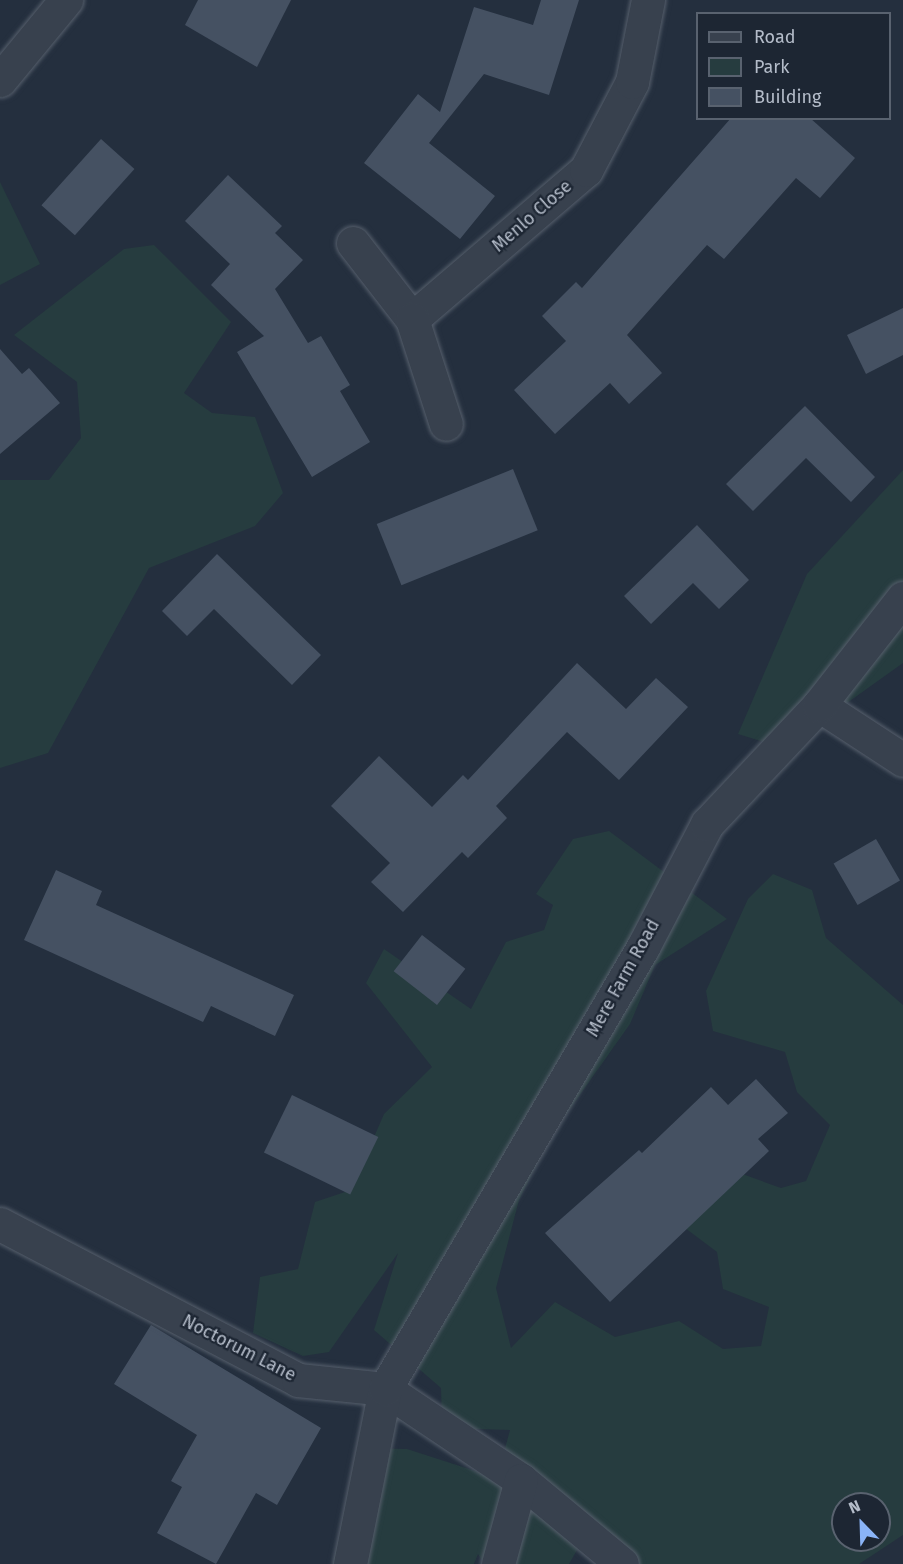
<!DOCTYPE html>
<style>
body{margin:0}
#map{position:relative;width:903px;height:1564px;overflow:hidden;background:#242f3e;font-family:"Fira Sans",sans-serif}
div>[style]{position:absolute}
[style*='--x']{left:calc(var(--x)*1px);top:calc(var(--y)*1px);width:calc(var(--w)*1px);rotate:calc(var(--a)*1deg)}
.green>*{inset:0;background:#263c3f}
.building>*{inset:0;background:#455162;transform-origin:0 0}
.roads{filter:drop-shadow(0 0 2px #565f6c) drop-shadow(0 0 2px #565f6c)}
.street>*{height:33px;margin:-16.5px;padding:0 16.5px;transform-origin:16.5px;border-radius:16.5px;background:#38414e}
span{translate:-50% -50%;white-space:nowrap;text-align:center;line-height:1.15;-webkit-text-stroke:4.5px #1d2633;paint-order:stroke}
.street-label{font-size:18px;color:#b4bcc9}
.legend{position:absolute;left:696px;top:12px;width:195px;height:108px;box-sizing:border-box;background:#1d2633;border:2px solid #59626f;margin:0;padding:8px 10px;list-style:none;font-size:18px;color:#b4bcc9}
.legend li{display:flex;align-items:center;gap:12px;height:30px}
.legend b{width:30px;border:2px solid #59626f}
.north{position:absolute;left:831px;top:1492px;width:60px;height:60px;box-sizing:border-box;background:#1d2633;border:2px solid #59626f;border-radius:50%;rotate:337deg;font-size:16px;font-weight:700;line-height:24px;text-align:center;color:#b4bcc9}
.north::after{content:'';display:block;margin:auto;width:21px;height:27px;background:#8ab4f8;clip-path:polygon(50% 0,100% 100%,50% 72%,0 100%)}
</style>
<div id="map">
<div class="green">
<div style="clip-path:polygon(0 182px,40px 264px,0 285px)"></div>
<div style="clip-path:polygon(154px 245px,231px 322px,184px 393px,212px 413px,255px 417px,283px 493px,255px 526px,149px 568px,48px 753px,0 768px,0 480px,49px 480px,81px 438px,77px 382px,14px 335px,124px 249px)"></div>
<div style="clip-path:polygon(903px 470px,903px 663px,784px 748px,738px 734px,807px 574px)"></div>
<div style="clip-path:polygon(evenodd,609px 831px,727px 919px,655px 965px,630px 1024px,550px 1137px,519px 1200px,496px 1288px,511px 1348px,555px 1302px,615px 1337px,679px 1321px,723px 1349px,761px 1346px,769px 1307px,723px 1289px,717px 1252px,673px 1219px,734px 1171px,781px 1188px,806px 1181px,830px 1125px,797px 1092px,785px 1052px,713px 1031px,706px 991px,748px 899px,773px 874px,812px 890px,826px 938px,903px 1005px,903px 1535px,859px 1564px,614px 1564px,584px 1538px,569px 1564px,484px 1564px,478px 1554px,474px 1564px,333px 1564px,357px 1448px,407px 1449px,497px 1478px,510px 1430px,442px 1428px,441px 1388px,374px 1330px,398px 1253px,329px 1352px,303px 1356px,253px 1333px,260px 1277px,298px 1269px,315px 1202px,351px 1190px,384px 1114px,432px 1067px,366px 983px,384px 949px,471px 1009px,506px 942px,544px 930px,553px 905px,536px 894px,573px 839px,609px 831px,843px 1504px,879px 1504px,879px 1540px,843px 1540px,843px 1504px)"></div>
</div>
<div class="building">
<div style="clip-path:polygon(198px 0,291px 0,257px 67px,185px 25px)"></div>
<div style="clip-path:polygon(541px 0,579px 0,549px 95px,484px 74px,429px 143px,495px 196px,460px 239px,364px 163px,418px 94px,440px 112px,474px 7px,533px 25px)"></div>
<div style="clip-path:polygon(731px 118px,810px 118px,855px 158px,820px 198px,796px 178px,724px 259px,707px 245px,627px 335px,662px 373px,629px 404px,610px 383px,555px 434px,514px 390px,566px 341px,542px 316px,576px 282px,582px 288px)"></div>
<div style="left:101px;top:139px;width:45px;height:89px;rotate:42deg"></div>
<div style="clip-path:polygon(228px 175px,282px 226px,275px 233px,303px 260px,275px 289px,308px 343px,321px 336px,350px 385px,340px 391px,370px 442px,312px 477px,237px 352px,264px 336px,211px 285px,230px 264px,185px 221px)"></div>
<div style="clip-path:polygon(903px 308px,903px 355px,866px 374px,847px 335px)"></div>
<div style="clip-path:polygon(0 349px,22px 374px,29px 368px,60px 403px,0 454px)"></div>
<div style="clip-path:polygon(805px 406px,875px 477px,851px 502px,806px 458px,753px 511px,726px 484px)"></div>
<div style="left:513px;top:469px;width:66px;height:147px;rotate:68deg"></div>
<div style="clip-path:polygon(697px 525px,749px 580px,719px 609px,693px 583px,651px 624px,624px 596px)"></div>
<div style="clip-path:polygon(217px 554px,321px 655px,292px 685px,214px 609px,187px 636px,162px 611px)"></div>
<div style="clip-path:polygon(577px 663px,626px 709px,656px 678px,688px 707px,619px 780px,567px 732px,496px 806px,507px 818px,468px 858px,462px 852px,403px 912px,371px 882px,390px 863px,331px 806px,379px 756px,432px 807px,463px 775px,468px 780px)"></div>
<div style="left:876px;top:839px;width:48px;height:49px;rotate:60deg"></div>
<div style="clip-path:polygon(56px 870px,102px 891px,96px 905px,294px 995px,275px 1036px,211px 1006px,203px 1022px,24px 940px)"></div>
<div style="left:422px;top:935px;width:55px;height:46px;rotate:38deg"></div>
<div style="clip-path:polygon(756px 1079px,788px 1113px,758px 1139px,769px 1151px,610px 1302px,545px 1233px,639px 1150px,642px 1153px,711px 1087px,728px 1105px)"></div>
<div style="left:292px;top:1095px;width:96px;height:64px;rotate:26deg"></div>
<div style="clip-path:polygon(151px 1325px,321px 1428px,277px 1505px,256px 1493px,216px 1564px,157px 1533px,182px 1487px,171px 1481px,197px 1435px,114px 1384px)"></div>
</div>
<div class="roads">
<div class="street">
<div style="--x:0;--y:80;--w:104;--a:-50.5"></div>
<div style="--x:353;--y:243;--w:96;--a:52.2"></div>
<div style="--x:412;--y:319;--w:229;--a:-40.6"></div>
<div style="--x:586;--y:170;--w:99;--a:-62.4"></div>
<div style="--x:632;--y:82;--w:84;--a:-79"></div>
<div style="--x:412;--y:319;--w:110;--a:72.1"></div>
<div style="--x:819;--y:705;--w:100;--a:33.2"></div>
<div style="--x:0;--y:1224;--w:336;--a:27.6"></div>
<div style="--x:298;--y:1380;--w:87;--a:5.9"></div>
<div style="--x:385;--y:1389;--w:164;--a:33.8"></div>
<div style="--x:521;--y:1480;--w:131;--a:39.7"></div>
<div style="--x:350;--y:1564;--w:178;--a:-78.7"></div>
<div style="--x:385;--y:1389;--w:512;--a:-59.73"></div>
<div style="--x:643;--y:947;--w:139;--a:-62.5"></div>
<div style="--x:707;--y:824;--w:163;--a:-46.7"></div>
<div style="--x:819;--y:705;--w:136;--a:-51.9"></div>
<div style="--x:498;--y:1564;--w:87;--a:-74.7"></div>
</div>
</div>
<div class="street-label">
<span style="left:532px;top:216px;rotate:-41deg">Menlo Close</span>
<span style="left:623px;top:978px;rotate:-61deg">Mere Farm Road</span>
<span style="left:239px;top:1348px;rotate:27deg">Noctorum Lane</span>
</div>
<ul class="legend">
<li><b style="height:8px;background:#38414e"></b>Road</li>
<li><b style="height:16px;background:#263c3f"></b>Park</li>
<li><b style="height:16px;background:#455162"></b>Building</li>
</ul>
<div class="north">N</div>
</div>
